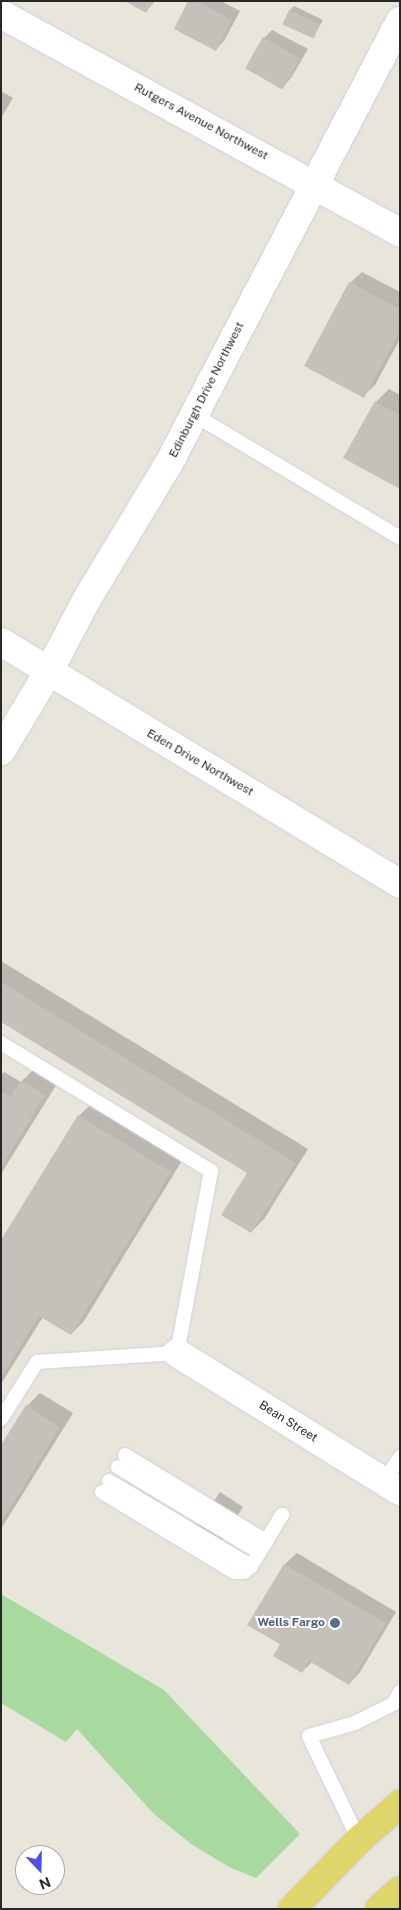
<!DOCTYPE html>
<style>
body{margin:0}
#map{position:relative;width:401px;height:1910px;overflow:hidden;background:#e8e5db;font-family:"Public Sans",sans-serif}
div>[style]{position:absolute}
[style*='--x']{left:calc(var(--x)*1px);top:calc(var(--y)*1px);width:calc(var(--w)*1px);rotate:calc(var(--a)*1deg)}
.green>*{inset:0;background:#a8d99e}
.shadow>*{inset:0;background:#0003}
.building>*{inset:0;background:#c4c1bb;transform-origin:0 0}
.roads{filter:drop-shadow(0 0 1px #d0d1df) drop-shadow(0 0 1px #d0d1df)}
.service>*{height:14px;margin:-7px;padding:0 7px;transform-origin:7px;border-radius:7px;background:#fff}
.minor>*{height:28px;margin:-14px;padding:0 14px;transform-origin:14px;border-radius:14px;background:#fff}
.primary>*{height:28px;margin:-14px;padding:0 14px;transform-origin:14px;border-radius:14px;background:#ded66a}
.dots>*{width:14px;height:14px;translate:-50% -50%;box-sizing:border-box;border:2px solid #fff;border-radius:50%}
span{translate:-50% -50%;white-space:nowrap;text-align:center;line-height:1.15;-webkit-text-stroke:4px #fff;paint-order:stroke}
.street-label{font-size:12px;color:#282828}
.service-label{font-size:12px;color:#4e5e75;font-weight:700}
.right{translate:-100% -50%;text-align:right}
.frame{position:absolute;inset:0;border:2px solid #282828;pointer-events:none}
.north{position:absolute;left:15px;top:1845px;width:50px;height:50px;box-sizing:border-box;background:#fff;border:1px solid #a9a9a9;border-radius:50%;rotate:159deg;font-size:14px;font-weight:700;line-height:20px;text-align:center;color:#282828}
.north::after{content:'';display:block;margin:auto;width:18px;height:22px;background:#4e51e2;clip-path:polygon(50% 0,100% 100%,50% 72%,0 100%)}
</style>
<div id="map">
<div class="green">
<div style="clip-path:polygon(1px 1594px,164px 1690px,300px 1834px,256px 1878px,231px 1868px,191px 1844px,154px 1814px,77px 1729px,66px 1742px,1px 1703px)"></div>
</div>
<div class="shadow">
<div style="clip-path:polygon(127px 1px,155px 1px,146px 12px)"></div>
<div style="clip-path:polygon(190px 1px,221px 1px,240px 11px,224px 41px,216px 49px)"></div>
<div style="clip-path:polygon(294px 6px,323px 20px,312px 38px,290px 10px)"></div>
<div style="clip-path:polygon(272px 30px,308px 49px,291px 78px,283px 87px,264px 38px)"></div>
<div style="clip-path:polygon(1px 91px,13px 98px,1px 118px)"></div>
<div style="clip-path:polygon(362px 272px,400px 292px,400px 339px,375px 385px,363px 396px,350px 283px)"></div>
<div style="clip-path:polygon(389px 389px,400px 395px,400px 488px,376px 402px)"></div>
<div style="clip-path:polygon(1px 961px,308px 1149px,264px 1219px,251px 1232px,248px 1173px,1px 1020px)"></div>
<div style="clip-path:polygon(35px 1068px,58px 1082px,1px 1174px,1px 1075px,4px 1072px,21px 1082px)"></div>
<div style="clip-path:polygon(92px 1103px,183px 1159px,84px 1321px,71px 1334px,43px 1317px,1px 1384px,1px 1242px,79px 1116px)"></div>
<div style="clip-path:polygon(40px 1393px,73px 1413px,1px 1529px,1px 1447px,27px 1406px)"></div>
<div style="clip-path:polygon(220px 1492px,243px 1507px,213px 1555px,184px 1545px)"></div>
<div style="clip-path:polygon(297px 1553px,396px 1612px,360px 1672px,349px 1684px,312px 1662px,302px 1672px,281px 1643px,249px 1625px,285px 1564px)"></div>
</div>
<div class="building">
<div style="clip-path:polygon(125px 1px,153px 1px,146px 13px)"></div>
<div style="clip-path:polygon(188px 1px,197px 1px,232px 20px,216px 51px,174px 29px)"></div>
<div style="left:289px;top:10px;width:34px;height:16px;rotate:24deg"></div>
<div style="left:263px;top:37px;width:43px;height:36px;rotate:30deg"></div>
<div style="clip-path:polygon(349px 282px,400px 309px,400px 332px,364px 398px,304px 366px)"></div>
<div style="clip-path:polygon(375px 401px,400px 415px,400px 489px,343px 458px)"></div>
<div style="clip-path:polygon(1px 982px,296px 1163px,251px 1233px,221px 1215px,247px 1173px,1px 1022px)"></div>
<div style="clip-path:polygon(21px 1081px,45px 1095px,1px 1168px,1px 1091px,11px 1096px)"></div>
<div style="clip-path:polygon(78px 1115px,171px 1172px,71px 1335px,39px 1316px,1px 1378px,1px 1240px)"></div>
<div style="clip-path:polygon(26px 1405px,60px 1427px,1px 1523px,1px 1445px)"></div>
<div style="clip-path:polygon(284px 1564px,386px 1623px,349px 1685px,309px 1661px,302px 1673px,273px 1656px,280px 1644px,247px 1625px)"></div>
</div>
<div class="roads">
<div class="service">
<div style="--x:193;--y:414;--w:241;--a:30.9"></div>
<div style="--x:1;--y:1043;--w:246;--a:31.4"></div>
<div style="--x:211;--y:1171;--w:185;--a:100.6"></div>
<div style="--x:177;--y:1353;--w:140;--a:176.3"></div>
<div style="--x:37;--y:1362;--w:67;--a:122.3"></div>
<div style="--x:125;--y:1455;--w:165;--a:31.4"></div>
<div style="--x:118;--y:1467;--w:165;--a:31.1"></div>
<div style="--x:109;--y:1481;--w:165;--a:30.9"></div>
<div style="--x:251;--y:1566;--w:60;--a:-58.7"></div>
<div style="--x:384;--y:1481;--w:29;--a:-56"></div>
<div style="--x:102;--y:1492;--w:154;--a:31.2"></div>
<div style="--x:234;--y:1572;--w:10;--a:0"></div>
<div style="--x:244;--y:1572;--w:9;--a:-41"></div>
<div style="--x:359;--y:1840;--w:115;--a:-115.7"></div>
<div style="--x:309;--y:1736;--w:48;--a:-15.8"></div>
<div style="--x:355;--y:1723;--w:42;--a:-26.6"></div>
<div style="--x:393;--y:1704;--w:14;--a:-60"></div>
</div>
<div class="minor">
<div style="--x:1;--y:14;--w:455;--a:28.7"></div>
<div style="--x:1;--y:642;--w:467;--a:31.2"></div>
<div style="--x:1;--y:751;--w:93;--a:-59"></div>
<div style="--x:49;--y:671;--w:81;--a:-62.2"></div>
<div style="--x:87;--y:599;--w:159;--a:-58.9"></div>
<div style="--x:169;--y:463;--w:499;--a:-62.4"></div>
<div style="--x:177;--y:1353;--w:262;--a:31.8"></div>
</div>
<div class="primary">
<div style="--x:292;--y:1909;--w:96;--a:-45.8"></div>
<div style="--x:359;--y:1840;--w:55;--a:-41.3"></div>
<div style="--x:379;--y:1909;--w:28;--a:-42"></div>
</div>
</div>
<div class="dots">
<div style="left:335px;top:1623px;background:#5c6f8a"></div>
</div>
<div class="street-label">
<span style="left:201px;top:122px;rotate:28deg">Rutgers Avenue Northwest</span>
<span style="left:207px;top:390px;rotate:-63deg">Edinburgh Drive Northwest</span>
<span style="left:200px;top:763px;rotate:30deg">Eden Drive Northwest</span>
<span style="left:288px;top:1422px;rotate:32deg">Bean Street</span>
</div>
<div class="service-label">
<span class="right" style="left:325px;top:1623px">Wells Fargo</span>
</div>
<div class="frame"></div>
<div class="north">N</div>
</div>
